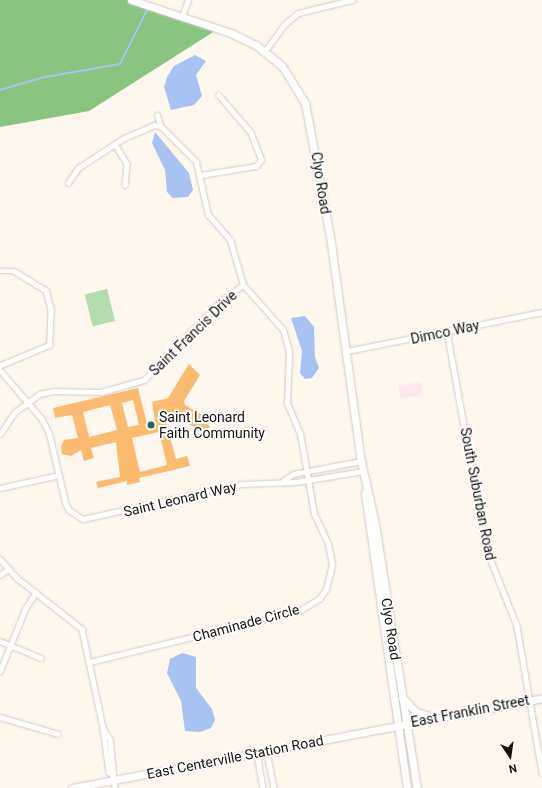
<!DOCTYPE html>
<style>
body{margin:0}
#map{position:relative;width:542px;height:788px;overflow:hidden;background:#fef7ee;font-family:Roboto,sans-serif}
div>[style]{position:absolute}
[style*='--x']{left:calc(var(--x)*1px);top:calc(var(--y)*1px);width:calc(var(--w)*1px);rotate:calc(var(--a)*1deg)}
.industrial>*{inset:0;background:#fce8ee;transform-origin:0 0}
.green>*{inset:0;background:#b5dcae;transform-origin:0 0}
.forest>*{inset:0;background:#88c57e}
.water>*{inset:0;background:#a8c3f1}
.stream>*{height:1.5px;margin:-0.75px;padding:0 0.75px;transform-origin:0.75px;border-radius:0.75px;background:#a8c3f1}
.building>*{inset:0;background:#fbbb71}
.roads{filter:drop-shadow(0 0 1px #d3cbc3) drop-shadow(0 0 1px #d3cbc3)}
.street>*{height:4.5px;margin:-2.25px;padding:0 2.25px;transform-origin:2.25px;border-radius:2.25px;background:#fff}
.secondary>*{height:7px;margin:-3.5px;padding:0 3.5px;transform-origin:3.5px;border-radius:3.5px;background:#fff}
.dots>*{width:11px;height:11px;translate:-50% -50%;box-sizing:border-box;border:2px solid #fff;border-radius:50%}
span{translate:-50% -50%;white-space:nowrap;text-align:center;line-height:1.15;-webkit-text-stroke:4px #fff;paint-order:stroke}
.street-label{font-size:14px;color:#151310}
.poi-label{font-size:14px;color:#151310}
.left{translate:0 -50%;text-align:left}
.north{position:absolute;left:490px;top:736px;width:40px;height:40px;-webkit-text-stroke:3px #fff;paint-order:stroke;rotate:167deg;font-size:11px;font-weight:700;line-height:16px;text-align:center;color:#151310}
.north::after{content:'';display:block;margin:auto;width:14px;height:18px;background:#151310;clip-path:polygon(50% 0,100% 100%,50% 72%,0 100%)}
</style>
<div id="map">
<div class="industrial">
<div style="left:421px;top:382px;width:13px;height:23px;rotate:81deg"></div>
</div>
<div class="green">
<div style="left:107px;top:289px;width:33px;height:23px;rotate:76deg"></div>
</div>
<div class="forest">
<div style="clip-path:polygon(0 0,131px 0,218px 29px,89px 111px,0 127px)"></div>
</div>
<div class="water">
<div style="clip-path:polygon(195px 55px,206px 61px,196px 75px,202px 96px,194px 105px,171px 110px,164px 87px,167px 77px,174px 66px)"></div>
<div style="clip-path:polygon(155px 132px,189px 173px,193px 190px,188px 197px,173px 198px,167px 192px,165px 170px,152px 143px)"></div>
<div style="clip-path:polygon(305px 316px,314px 327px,315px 357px,319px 368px,312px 378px,305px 379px,300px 373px,302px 351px,291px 318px)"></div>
<div style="clip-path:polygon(182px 653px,196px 657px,196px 688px,212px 709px,215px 720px,211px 728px,200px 732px,185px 731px,181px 701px,167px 673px,170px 659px)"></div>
</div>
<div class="stream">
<div style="--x:0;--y:90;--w:47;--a:-16.1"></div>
<div style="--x:45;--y:77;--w:76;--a:-9.8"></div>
<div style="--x:120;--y:64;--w:63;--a:-63.4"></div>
</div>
<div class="building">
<div style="clip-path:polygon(evenodd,189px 364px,200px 375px,184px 401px,185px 405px,210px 419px,207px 424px,210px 426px,206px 434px,170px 413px,164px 415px,176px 459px,187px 456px,190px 466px,139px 478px,140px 482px,127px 485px,127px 481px,98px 488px,96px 482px,120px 477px,116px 442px,91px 448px,94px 458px,84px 461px,81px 450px,71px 456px,62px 454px,61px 446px,64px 440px,78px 438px,72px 415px,55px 418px,53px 408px,138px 388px,147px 424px,155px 421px,152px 402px,168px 398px,189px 364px,133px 400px,139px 425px,128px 427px,122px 403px,133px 400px,189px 364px,110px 405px,117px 430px,89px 437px,83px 412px,110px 405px,189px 364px,159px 432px,167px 465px,140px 472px,132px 438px,159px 432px)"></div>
</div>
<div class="roads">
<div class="street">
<div style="--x:182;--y:17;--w:18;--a:-71"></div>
<div style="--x:265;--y:51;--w:31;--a:-54"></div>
<div style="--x:283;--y:26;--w:20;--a:-41"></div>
<div style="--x:298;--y:13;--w:56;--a:-13.5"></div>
<div style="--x:115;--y:144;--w:23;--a:59"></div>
<div style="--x:127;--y:164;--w:21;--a:95"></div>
<div style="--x:201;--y:175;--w:56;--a:-9.3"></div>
<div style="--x:256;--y:166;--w:8;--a:-50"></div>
<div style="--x:261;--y:160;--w:30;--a:-111"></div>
<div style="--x:250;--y:132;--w:48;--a:-130.7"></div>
<div style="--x:68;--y:183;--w:18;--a:-56"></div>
<div style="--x:78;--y:168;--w:55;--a:-33.1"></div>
<div style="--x:124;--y:138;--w:33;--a:-23"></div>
<div style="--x:154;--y:125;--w:6;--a:9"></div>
<div style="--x:0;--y:271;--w:14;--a:0"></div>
<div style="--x:14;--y:271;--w:37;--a:31"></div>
<div style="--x:46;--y:290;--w:20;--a:75"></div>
<div style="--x:51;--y:309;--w:36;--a:92"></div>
<div style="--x:50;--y:345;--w:54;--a:157.2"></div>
<div style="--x:447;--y:331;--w:220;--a:79.8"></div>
<div style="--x:486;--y:548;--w:84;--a:68.3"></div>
<div style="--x:517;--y:626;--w:149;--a:80.3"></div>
<div style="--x:347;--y:351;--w:199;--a:-11.3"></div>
<div style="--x:0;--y:370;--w:65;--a:49.4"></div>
<div style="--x:42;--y:419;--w:15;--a:62"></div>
<div style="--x:49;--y:432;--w:74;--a:76.7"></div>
<div style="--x:66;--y:504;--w:7;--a:63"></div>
<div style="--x:69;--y:510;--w:17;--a:33"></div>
<div style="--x:83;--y:519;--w:162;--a:-12.5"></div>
<div style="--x:241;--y:484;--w:55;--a:-2.1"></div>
<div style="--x:296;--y:482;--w:68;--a:-9.3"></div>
<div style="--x:0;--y:434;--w:27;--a:-56"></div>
<div style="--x:15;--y:412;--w:31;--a:-36"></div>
<div style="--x:40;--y:394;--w:13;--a:-13"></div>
<div style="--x:53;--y:391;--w:48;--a:1.2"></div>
<div style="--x:101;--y:392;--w:45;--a:-15.6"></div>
<div style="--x:144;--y:380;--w:110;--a:-45.7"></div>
<div style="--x:221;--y:301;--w:27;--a:-36"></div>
<div style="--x:283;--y:481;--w:12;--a:-35"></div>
<div style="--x:293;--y:474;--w:69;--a:-10.8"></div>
<div style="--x:0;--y:488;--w:60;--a:-12.4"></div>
<div style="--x:0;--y:559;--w:25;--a:48"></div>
<div style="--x:17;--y:578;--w:83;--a:38.1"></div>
<div style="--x:82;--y:629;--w:101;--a:78"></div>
<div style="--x:103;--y:728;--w:44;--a:82.2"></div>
<div style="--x:109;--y:772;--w:5;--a:37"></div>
<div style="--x:0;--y:575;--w:10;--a:-37"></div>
<div style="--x:0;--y:641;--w:44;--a:22.5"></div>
<div style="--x:90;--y:662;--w:217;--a:-13.8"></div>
<div style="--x:301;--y:610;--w:22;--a:-32"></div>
<div style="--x:320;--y:598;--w:11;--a:-56"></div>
<div style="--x:326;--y:589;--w:25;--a:-76"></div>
<div style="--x:332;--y:565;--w:21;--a:-101"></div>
<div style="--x:328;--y:544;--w:33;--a:-115"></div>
<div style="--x:314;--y:514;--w:81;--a:-99.9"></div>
<div style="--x:300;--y:434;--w:33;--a:-113"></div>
<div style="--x:287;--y:404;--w:52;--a:-87.8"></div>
<div style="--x:289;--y:352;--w:23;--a:-105"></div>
<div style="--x:283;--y:330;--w:60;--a:-131.6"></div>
<div style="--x:243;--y:285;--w:47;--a:-106.1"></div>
<div style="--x:230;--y:240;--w:33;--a:-131"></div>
<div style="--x:208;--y:215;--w:54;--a:-102.8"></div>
<div style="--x:196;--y:162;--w:51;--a:-135"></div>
<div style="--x:160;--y:126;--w:11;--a:-105"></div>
<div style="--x:0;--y:671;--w:67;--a:-68"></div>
<div style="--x:25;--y:609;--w:20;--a:-57"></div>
<div style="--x:0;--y:717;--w:60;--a:16.3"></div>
<div style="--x:103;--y:728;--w:13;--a:58"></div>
<div style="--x:110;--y:739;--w:49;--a:84.2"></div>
<div style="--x:267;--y:752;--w:37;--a:79"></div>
<div style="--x:257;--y:754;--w:35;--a:80"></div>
</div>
<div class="secondary">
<div style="--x:131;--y:0;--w:105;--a:18.3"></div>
<div style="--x:231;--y:33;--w:28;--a:26"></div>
<div style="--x:256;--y:45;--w:33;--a:39"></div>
<div style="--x:282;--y:66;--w:44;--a:58.1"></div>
<div style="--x:305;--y:103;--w:135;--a:79.4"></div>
<div style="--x:330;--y:236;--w:227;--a:82.2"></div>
<div style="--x:361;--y:461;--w:65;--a:77.5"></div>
<div style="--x:375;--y:524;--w:267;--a:81"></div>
<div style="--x:365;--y:493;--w:298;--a:81.9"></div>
<div style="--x:402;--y:697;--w:21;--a:47"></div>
<div style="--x:416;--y:712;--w:17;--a:17"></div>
<div style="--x:72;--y:788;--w:479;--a:-10.8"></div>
</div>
</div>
<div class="dots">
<div style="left:151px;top:425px;background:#27624d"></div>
</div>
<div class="street-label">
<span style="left:321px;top:183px;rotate:81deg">Clyo Road</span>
<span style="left:445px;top:332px;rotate:-12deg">Dimco Way</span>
<span style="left:193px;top:333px;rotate:-44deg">Saint Francis Drive</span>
<span style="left:478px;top:494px;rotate:79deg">South Suburban Road</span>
<span style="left:180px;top:499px;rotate:-13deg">Saint Leonard Way</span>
<span style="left:246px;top:623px;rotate:-15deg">Chaminade Circle</span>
<span style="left:391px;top:629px;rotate:81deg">Clyo Road</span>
<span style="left:470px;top:711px;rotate:-11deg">East Franklin Street</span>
<span style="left:235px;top:757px;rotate:-11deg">East Centerville Station Road</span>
</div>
<div class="poi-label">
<span class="left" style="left:159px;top:425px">Saint Leonard<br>Faith Community</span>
</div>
<div class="north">N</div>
</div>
